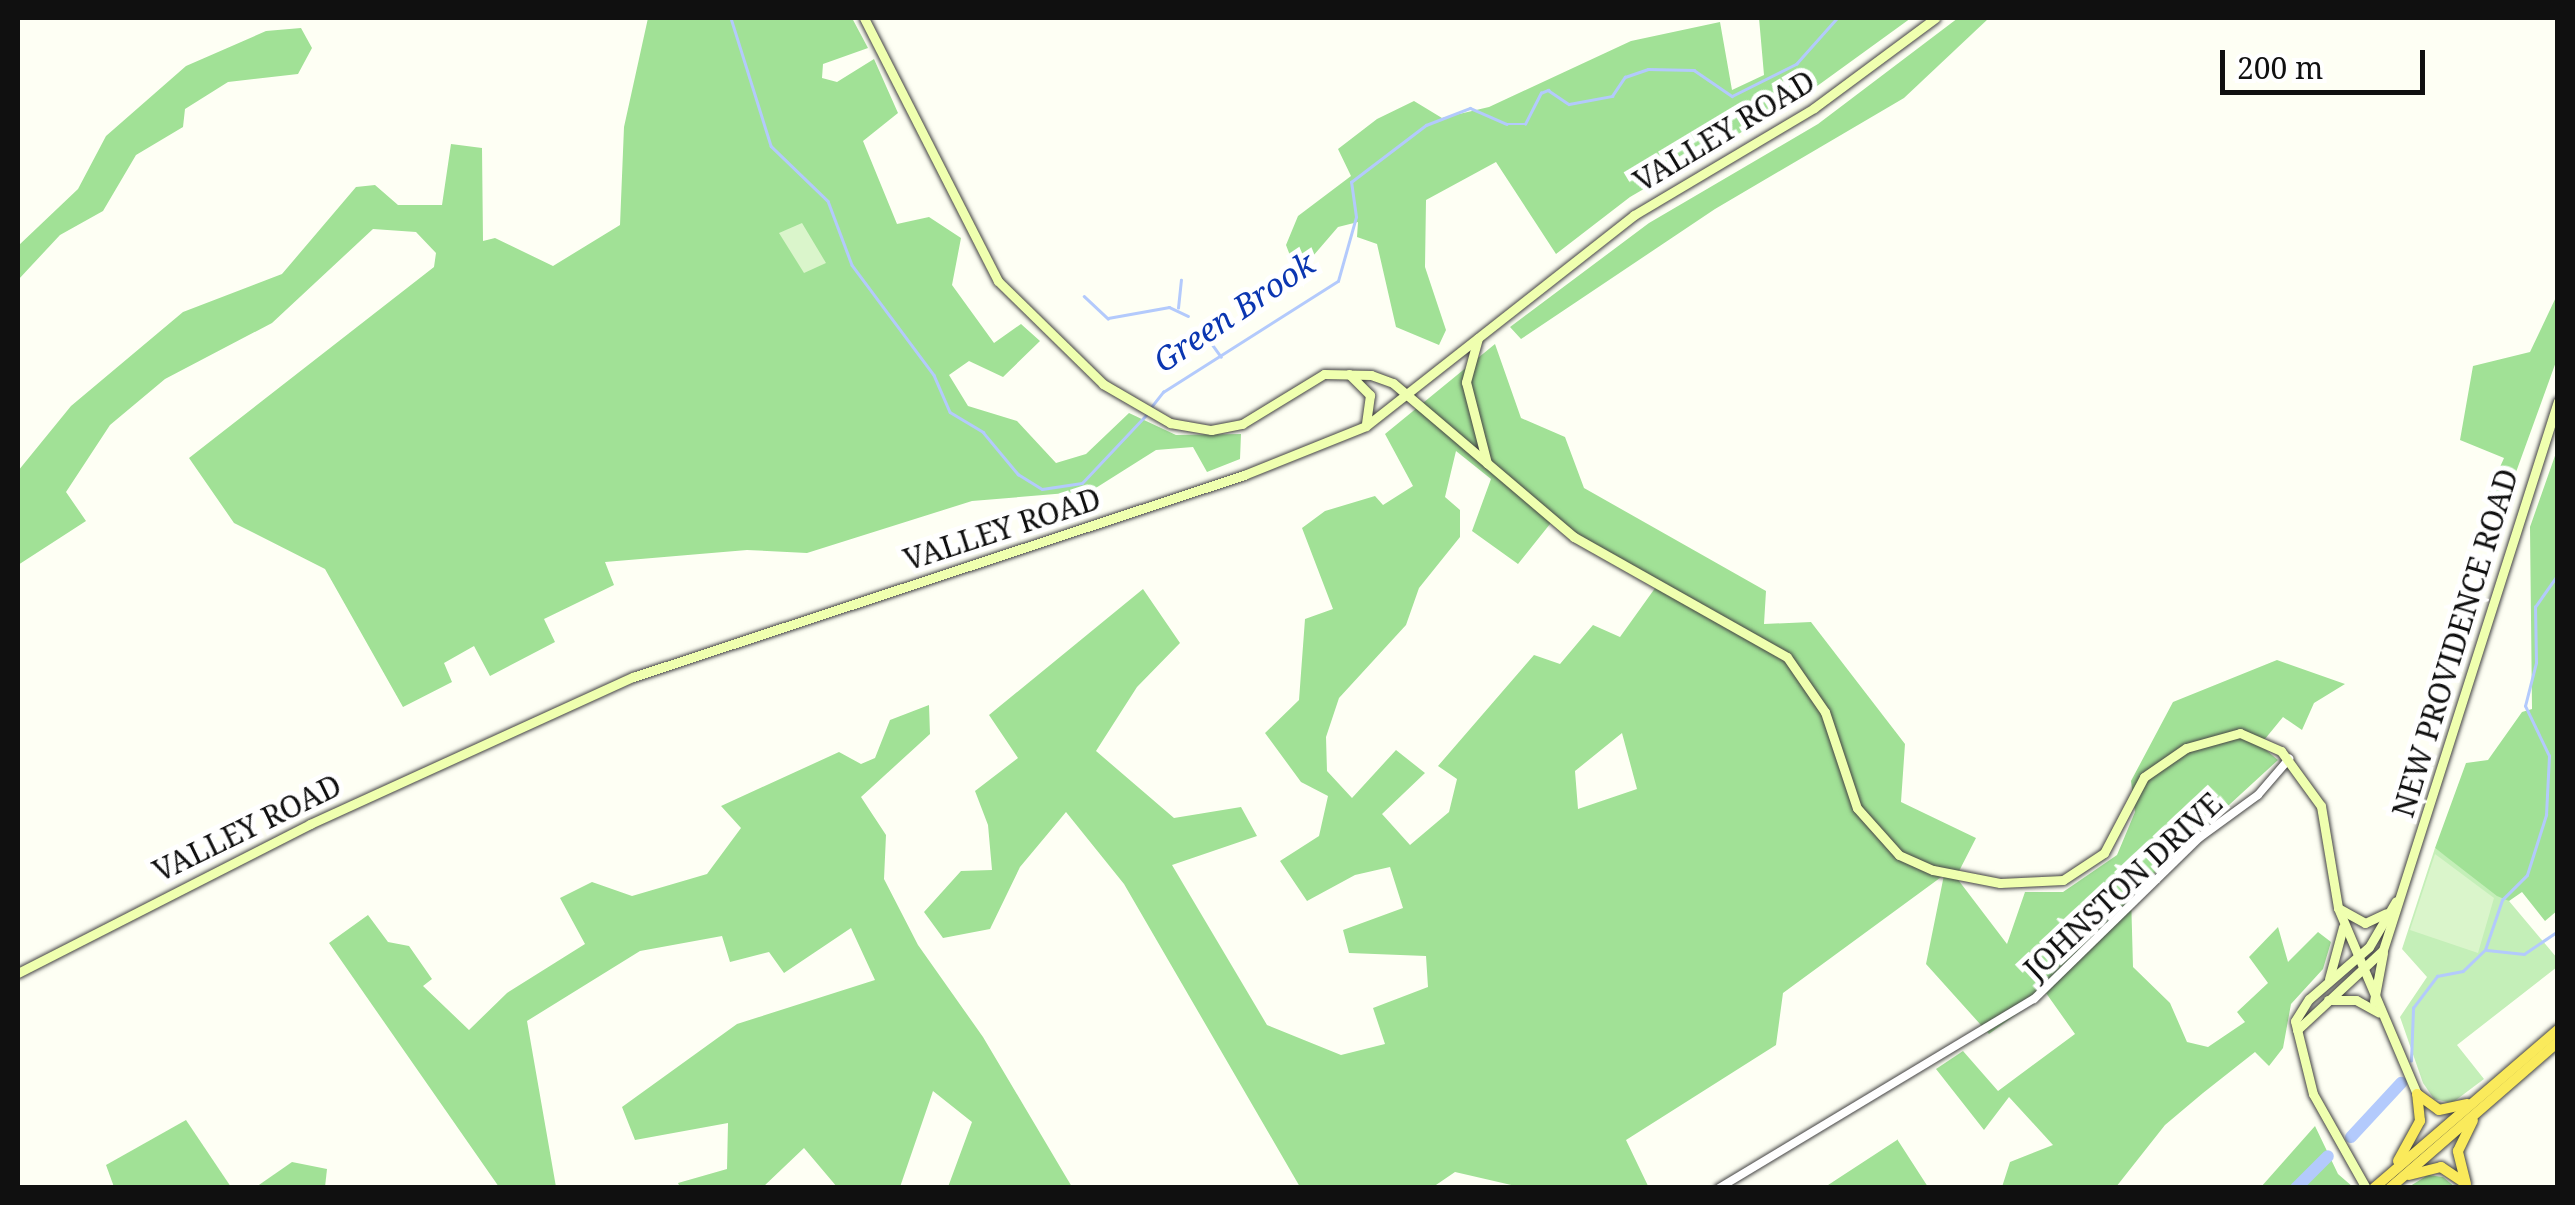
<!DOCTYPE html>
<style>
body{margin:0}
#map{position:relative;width:2575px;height:1205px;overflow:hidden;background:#fefff4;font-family:"Noto Serif",serif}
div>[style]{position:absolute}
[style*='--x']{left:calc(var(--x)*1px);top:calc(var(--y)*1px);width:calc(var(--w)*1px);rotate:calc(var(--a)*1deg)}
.green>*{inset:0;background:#c4efb8}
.forest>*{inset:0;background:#a1e196}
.pitch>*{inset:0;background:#daf5cb}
.stream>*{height:2.5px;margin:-1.25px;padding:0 1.25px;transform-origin:1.25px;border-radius:1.25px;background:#b3cafc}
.river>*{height:12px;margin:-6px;padding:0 6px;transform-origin:6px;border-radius:6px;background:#b3cafc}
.roads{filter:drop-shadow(0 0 2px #434343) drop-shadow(0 0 2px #434343)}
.tertiary>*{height:8px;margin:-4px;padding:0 4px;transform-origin:4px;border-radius:4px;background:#fff}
.secondary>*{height:9px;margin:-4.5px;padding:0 4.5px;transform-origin:4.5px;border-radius:4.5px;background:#efffaf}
.trunk>*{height:10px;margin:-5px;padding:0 5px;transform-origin:5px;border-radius:5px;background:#faea5b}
span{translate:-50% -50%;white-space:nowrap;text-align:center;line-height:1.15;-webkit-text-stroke:10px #fff;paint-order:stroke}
.street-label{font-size:30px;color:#101010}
.water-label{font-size:32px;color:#0b36b1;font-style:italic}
.frame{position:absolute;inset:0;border:20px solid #101010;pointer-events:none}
.scale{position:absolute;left:2220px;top:50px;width:205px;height:45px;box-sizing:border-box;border:5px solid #101010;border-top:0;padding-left:12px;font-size:30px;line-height:35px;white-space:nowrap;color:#101010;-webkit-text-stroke:8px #fff;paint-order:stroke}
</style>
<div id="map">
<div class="green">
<div style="clip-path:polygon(2435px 848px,2509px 901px,2557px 958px,2557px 967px,2457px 1045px,2484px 1079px,2452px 1103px,2434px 1099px,2423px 1083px,2400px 1017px,2427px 977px,2402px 949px)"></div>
</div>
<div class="forest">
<div style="clip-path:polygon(648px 18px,852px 18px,868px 48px,823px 64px,822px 78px,837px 82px,874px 59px,898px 113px,863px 141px,897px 224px,929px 217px,961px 238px,952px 285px,994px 343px,1021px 324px,1040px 341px,1003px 377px,969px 361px,949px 375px,968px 406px,1017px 421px,1056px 463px,1086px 454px,1129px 413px,1176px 435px,1241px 434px,1240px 459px,1207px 472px,1193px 447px,1156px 450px,1091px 491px,972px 501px,807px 553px,747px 550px,605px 562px,614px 585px,544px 619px,555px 642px,490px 676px,474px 646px,444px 663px,452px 682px,403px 707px,325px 569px,234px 523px,189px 458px,434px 267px,436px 253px,416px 232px,373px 229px,272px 323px,165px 379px,110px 425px,66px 492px,86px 521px,18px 565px,18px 471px,71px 406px,183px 312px,282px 274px,356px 187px,375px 185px,398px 205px,442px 205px,451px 144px,482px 148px,483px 241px,495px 238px,553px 266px,620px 225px,624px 127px)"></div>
<div style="clip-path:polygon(1759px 18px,1911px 18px,1802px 97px,1630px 197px,1556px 254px,1496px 162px,1426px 200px,1425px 267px,1446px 330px,1439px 345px,1396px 327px,1377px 244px,1357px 237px,1358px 222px,1338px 227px,1307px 263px,1294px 266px,1286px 245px,1298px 216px,1351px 176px,1338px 149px,1377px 119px,1414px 101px,1442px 118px,1489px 107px,1631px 41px,1720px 22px,1732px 90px,1764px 75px)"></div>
<div style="clip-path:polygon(1958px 18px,1989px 18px,1904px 98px,1715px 209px,1521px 339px,1510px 327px,1649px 223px,1818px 124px)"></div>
<div style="clip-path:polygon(301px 28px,312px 48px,298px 74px,228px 82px,185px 109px,183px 127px,136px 155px,103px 211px,60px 235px,18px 280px,18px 246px,78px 189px,106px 136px,186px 66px,266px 31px)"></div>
<div style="clip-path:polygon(2557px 295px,2557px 359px,2503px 508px,2485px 501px,2504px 458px,2460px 440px,2473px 366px,2530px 352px)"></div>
<div style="clip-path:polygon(evenodd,1495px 344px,1521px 418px,1565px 437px,1584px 488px,1766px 591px,1764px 624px,1811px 622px,1905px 744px,1901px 802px,1976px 838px,1956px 877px,2007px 944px,2025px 892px,2063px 892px,2117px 855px,2135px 812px,2131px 781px,2173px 702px,2277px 660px,2345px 684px,2314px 703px,2302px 730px,2283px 717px,2260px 745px,2278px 760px,2131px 895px,2133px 967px,2170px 1003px,2187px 1042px,2208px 1047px,2245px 1022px,2237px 1012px,2268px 983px,2249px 957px,2278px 927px,2288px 962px,2318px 932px,2331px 942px,2323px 969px,2291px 1004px,2283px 1048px,2269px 1066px,2255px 1052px,2203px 1093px,2165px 1125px,2116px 1187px,2002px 1187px,2010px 1162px,2053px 1145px,2009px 1097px,1984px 1130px,1936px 1069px,1963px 1051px,1998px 1091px,2075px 1034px,2046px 993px,1989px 1034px,1926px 964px,1944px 875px,1783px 993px,1776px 1045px,1626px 1140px,1649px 1188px,1520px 1187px,1455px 1172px,1433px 1187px,1300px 1187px,1124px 884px,1066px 812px,1020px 867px,990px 929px,943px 938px,924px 912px,961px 871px,992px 870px,988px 825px,975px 791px,1018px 758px,989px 715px,1143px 589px,1180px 643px,1137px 687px,1096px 751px,1174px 818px,1241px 807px,1257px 836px,1172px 865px,1267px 1025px,1341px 1055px,1385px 1044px,1373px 1008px,1428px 987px,1426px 956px,1349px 953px,1343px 930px,1403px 908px,1390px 867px,1355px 875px,1307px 901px,1280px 861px,1319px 836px,1328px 796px,1301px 782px,1265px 733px,1299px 700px,1305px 619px,1333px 609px,1302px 528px,1325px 511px,1375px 496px,1383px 505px,1413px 486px,1385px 434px,1495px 344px,1456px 451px,1491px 479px,1472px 531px,1518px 564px,1554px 519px,1658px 584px,1620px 637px,1593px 625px,1560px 664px,1534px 655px,1438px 766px,1457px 779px,1449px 812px,1410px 845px,1382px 814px,1425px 773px,1396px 750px,1352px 798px,1327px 771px,1326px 737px,1339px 698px,1406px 625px,1419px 588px,1460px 537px,1460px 510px,1445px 497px,1456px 451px,1495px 344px,1622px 733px,1637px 789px,1578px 809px,1575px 771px,1622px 733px)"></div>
<div style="clip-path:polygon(2557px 450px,2558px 910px,2545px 921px,2522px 892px,2509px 901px,2497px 896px,2435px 848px,2466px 763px,2488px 760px,2522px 712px,2532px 709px,2530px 527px)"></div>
<div style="clip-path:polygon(929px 705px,930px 734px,861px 797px,886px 835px,884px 879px,918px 945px,983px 1037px,1072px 1187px,948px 1187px,972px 1122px,933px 1091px,900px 1187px,837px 1187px,804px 1148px,763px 1187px,680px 1187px,678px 1183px,727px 1169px,728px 1123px,635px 1140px,622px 1107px,737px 1024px,875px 980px,851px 928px,784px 973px,769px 952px,730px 962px,722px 936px,640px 951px,527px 1021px,556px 1187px,499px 1187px,329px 943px,368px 915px,388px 942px,409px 946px,432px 979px,423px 986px,469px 1030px,507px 993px,585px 944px,560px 898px,592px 882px,632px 896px,707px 874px,741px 828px,721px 806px,839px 752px,861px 764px,875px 758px,890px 720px)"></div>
<div style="clip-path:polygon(186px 1120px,231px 1187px,114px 1187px,106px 1165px)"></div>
<div style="clip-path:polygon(2315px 1126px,2338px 1174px,2353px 1187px,2261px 1187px)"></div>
<div style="clip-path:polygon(1897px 1139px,1928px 1187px,1825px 1187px,1897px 1140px)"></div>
<div style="clip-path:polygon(292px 1162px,327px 1169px,325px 1187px,256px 1187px)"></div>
<div style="clip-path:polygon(2428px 1175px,2443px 1177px,2455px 1187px,2407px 1188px)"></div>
</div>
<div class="pitch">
<div style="clip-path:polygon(802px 223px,826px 263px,804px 273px,779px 233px)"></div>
<div style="clip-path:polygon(2435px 854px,2494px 898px,2478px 953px,2410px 930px)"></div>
</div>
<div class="stream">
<div style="--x:731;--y:18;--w:134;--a:72.6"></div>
<div style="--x:771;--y:146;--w:79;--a:44"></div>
<div style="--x:828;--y:201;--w:68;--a:69.4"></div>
<div style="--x:852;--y:265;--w:137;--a:53.3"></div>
<div style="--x:934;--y:375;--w:40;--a:66.6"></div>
<div style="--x:950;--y:412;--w:39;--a:31"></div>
<div style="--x:983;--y:432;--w:55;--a:50.2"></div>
<div style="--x:1018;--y:474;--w:28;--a:32"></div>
<div style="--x:1042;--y:489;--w:40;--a:-8.5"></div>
<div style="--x:1082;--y:483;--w:96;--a:-46.7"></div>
<div style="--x:1084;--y:296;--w:33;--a:43"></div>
<div style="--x:1108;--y:318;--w:62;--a:-10.2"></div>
<div style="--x:1169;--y:307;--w:21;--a:25"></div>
<div style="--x:1178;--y:308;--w:28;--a:-84"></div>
<div style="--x:1204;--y:333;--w:29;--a:54"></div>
<div style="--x:1152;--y:406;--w:18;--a:-52"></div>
<div style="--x:1163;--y:392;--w:207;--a:-32.4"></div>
<div style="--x:1338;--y:281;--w:66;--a:-74.3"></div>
<div style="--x:1356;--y:217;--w:35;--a:-98"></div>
<div style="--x:1351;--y:182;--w:94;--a:-37.2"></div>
<div style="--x:1426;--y:125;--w:47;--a:-21.1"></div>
<div style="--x:1470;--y:108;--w:40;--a:23.4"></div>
<div style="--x:1507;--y:124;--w:18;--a:0"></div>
<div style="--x:1525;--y:124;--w:35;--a:-63"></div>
<div style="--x:1541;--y:93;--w:8;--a:-23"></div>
<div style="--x:1548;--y:90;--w:25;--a:34"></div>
<div style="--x:1569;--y:104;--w:44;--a:-10.5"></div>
<div style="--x:1612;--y:96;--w:23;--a:-56"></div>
<div style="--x:1625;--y:77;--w:24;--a:-19"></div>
<div style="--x:1648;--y:69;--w:46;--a:1.2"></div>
<div style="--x:1694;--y:70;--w:46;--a:34.4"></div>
<div style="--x:1732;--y:96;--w:72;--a:-26.6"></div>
<div style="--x:1796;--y:64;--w:62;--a:-48.3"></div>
<div style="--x:2487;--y:950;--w:37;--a:6"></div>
<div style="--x:2524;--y:954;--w:41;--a:-34.1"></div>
<div style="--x:2411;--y:1061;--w:53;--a:-87.8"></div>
<div style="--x:2413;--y:1008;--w:40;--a:-53"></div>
<div style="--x:2437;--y:976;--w:26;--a:-11"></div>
<div style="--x:2463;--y:971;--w:30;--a:-44"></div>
<div style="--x:2485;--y:950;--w:53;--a:-71.2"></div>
<div style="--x:2502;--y:900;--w:35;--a:-45"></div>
<div style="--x:2527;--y:875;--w:63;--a:-72.4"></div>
<div style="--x:2546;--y:815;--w:59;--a:-87.1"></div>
<div style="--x:2549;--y:756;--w:55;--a:-115.6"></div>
<div style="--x:2525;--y:706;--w:44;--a:-75.7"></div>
<div style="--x:2536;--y:663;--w:56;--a:-91"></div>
<div style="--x:2535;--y:607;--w:39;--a:-55"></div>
<div style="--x:2557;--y:575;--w:82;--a:-89.3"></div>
</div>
<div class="river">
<div style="--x:2351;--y:1137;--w:74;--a:-47.2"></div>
<div style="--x:2296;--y:1188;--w:45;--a:-45"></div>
</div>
<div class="roads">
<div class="tertiary">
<div style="--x:1719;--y:1188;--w:367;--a:-31"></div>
<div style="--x:2034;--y:999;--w:231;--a:-44.3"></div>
<div style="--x:2199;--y:838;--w:73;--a:-36.1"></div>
<div style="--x:2258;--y:795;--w:48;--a:-49.3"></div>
</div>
<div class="secondary">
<div style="--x:864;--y:18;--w:295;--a:63"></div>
<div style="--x:998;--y:281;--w:147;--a:44.4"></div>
<div style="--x:1103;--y:384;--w:78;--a:30.2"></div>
<div style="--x:1170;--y:423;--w:42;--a:9.7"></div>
<div style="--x:1211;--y:430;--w:32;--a:-11"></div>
<div style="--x:1242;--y:424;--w:96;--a:-31.4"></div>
<div style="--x:1324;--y:374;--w:47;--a:1.2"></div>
<div style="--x:1371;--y:375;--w:23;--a:20"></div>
<div style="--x:1393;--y:383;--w:238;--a:40.4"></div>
<div style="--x:1574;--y:537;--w:244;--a:29.4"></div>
<div style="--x:1787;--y:657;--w:67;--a:55.4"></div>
<div style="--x:1825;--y:712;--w:101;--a:71.6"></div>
<div style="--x:1857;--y:808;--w:63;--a:48.2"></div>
<div style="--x:1899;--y:855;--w:37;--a:24"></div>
<div style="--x:1933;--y:870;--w:68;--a:11"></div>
<div style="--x:2000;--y:883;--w:63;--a:-2.7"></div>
<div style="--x:2063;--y:880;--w:49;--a:-33.4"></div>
<div style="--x:2104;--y:853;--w:86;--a:-62.2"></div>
<div style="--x:2144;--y:777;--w:51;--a:-34.6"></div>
<div style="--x:2186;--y:748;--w:56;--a:-15.5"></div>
<div style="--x:2240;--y:733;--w:45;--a:23.7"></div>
<div style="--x:2281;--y:751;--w:68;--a:54"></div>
<div style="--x:2321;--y:806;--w:103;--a:80.5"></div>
<div style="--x:2338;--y:908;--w:202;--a:67"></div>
<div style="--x:1478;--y:338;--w:46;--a:105.3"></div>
<div style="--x:1466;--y:382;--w:84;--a:75.5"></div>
<div style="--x:1349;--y:374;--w:30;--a:45"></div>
<div style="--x:1370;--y:395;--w:29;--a:98"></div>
<div style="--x:2338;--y:908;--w:31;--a:29"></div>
<div style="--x:2365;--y:923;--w:23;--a:-25"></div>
<div style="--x:18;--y:973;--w:328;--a:-27"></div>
<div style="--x:310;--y:824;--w:355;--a:-24.5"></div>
<div style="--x:633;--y:677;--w:644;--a:-18.29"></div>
<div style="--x:1244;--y:475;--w:131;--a:-21.9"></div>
<div style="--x:1366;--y:426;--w:341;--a:-38.2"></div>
<div style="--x:1634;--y:215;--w:209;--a:-30.7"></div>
<div style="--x:1814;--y:108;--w:151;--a:-36.6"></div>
<div style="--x:2329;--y:979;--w:54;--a:-74.9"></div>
<div style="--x:2328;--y:1000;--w:28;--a:0"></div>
<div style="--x:2356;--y:1000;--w:26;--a:29"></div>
<div style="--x:2374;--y:1001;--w:49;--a:-79.4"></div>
<div style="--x:2297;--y:1030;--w:117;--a:-42.9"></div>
<div style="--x:2383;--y:950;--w:576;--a:-72.32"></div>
<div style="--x:2366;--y:1188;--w:108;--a:-119.4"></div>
<div style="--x:2313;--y:1094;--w:75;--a:-103.9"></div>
<div style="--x:2295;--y:1021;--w:26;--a:-58"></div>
<div style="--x:2309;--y:999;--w:79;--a:-40.9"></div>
<div style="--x:2369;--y:947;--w:53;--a:-59.6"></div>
</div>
<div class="trunk">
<div style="--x:2417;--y:1094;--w:27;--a:36"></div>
<div style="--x:2439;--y:1110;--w:29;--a:-12"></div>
<div style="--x:2398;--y:1161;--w:46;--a:-61.2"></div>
<div style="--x:2420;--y:1121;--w:27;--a:-96"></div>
<div style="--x:2409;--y:1175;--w:33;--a:-14"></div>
<div style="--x:2441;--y:1167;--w:29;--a:34"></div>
<div style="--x:2466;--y:1184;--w:34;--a:-104"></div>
<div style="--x:2458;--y:1151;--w:34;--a:-64"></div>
<div style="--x:2374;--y:1188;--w:243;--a:-40.7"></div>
<div style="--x:2390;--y:1188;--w:223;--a:-41"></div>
</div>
</div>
<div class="street-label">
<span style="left:1724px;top:131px;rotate:-31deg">VALLEY ROAD</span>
<span style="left:1002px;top:529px;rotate:-18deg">VALLEY ROAD</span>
<span style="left:2455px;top:643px;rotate:-73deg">NEW PROVIDENCE ROAD</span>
<span style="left:247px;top:828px;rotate:-26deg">VALLEY ROAD</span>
<span style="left:2123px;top:886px;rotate:-43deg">JOHNSTON DRIVE</span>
</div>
<div class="water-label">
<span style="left:1234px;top:312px;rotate:-34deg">Green Brook</span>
</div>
<div class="frame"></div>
<div class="scale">200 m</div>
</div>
